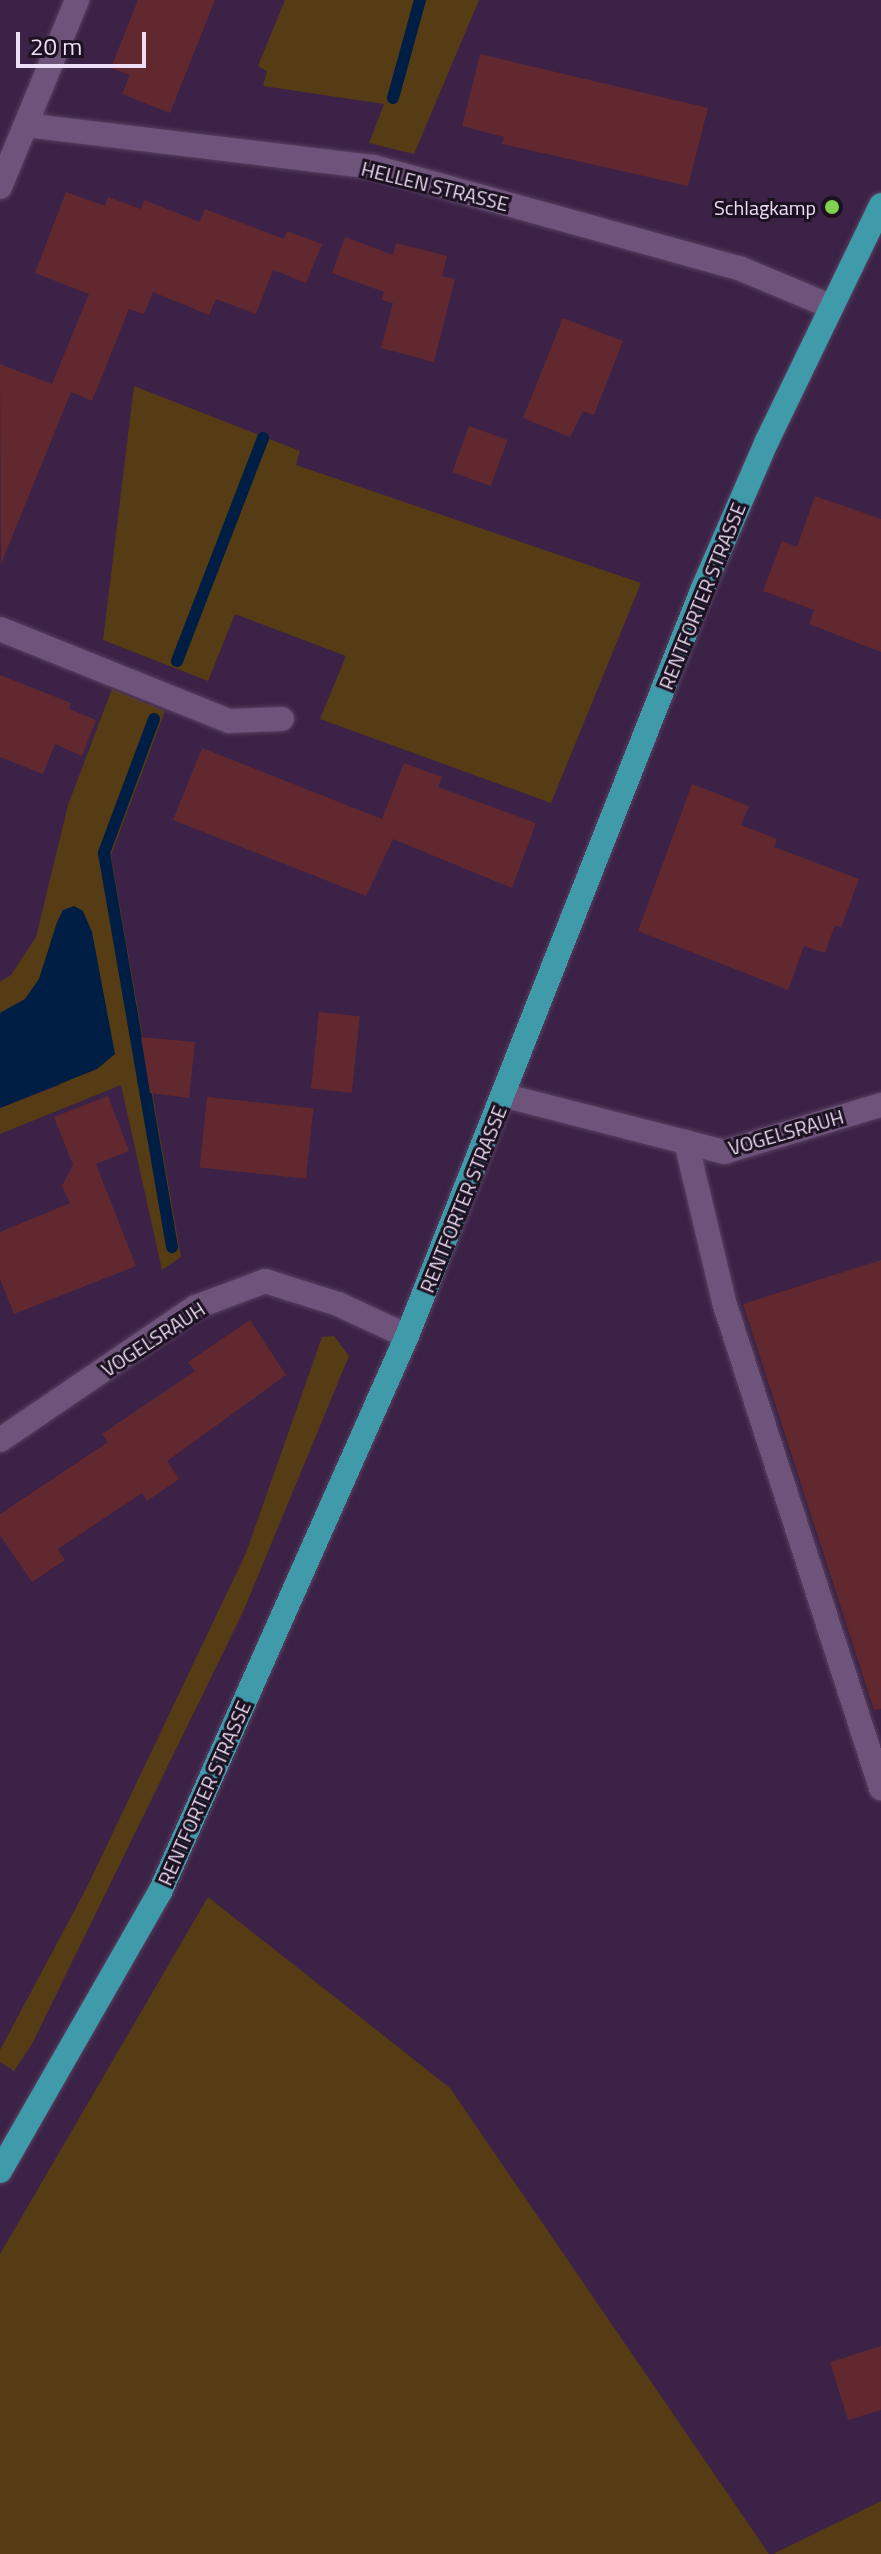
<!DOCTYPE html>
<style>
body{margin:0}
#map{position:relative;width:881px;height:2554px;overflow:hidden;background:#3b2246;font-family:"Titillium Web",sans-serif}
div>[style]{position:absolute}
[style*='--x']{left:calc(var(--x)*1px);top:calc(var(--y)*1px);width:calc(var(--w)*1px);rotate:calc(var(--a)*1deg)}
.green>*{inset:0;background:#563c14}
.water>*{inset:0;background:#001d43}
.stream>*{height:12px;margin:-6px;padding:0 6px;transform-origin:6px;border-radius:6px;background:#001d43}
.building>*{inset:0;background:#61292f;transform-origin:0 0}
.roads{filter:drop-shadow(0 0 2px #574060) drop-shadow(0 0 2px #574060)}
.minor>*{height:24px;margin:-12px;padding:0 12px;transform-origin:12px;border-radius:12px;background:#6e537a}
.major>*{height:24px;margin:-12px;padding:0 12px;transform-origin:12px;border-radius:12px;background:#3f9aaa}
.dots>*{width:22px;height:22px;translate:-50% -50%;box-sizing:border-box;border:4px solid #1c1121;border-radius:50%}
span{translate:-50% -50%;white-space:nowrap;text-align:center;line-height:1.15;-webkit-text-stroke:6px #1c1121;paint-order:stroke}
.street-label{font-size:20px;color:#eedef5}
.poi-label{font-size:20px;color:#eedef5}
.right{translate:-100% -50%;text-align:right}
.scale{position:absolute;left:16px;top:32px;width:130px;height:36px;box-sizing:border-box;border:4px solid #eedef5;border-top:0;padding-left:10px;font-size:24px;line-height:28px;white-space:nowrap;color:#eedef5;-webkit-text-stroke:6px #1c1121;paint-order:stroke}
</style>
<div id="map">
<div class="green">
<div style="clip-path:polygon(285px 0,479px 0,414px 154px,369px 143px,384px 104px,263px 86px,267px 71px,258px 66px)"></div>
<div style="clip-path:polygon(134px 386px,300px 451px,296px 465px,641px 583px,551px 803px,320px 719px,346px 656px,235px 614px,208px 681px,103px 640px)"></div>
<div style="clip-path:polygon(112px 689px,165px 711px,111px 855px,181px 1257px,162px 1270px,121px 1085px,0 1134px,0 1108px,60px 1085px,63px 910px,39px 979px,25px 999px,0 1013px,0 982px,11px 975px,36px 937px,68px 805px)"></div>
<div style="clip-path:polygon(334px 1336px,349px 1356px,243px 1612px,32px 2044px,14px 2071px,0 2062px,0 2050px,87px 1887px,246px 1553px,322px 1337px)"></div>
<div style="clip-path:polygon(208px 1897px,450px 2088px,769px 2554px,0 2554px,0 2254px)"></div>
<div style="clip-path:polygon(881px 2501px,881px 2554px,773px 2554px)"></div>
</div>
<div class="water">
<div style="clip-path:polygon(74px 906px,83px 911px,92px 932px,115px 1054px,97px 1069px,0 1108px,0 1013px,25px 999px,39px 979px,57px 922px,63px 910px)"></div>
</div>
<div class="stream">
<div style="--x:393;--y:98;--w:102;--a:-74.6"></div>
<div style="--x:177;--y:661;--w:239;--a:-68.9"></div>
<div style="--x:154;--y:719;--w:143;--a:110.5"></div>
<div style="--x:104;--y:853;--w:400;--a:80.2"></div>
</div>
<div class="building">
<div style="clip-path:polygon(138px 0,215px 0,170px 113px,122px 94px,130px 75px,111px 68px)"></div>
<div style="clip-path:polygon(480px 54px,708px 108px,688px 186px,502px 144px,504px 137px,462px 126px)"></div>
<div style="clip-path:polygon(66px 192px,105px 206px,108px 197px,141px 209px,144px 200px,200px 222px,205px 209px,284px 239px,287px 231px,322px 244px,306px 283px,273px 270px,256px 314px,216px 299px,209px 315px,153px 292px,144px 314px,129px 309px,92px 401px,71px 392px,1px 564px,0 364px,52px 384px,89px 294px,35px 273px)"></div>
<div style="clip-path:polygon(345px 237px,393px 255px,396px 243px,447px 256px,442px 276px,455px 279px,434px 362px,381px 348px,393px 303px,382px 300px,384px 292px,332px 273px)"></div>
<div style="clip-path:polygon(563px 318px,623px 341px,594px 415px,583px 411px,570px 437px,523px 418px)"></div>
<div style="left:469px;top:426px;width:41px;height:49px;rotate:20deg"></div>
<div style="clip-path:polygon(815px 496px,881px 519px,881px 652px,809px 624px,814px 610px,763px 591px,782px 541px,797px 547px)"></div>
<div style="clip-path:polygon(0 675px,71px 703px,69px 709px,96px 720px,82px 756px,55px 744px,43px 774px,0 757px)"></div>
<div style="clip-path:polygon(202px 748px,382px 819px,404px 763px,442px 777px,438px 787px,536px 823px,512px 888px,393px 839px,366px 896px,173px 820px)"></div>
<div style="clip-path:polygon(692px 784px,749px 806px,741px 825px,777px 839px,774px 847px,859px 879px,841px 928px,835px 925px,825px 953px,804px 946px,788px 990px,638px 931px)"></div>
<div style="left:319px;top:1012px;width:41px;height:77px;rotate:6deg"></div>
<div style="clip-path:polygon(141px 1037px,195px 1042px,189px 1098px,150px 1093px)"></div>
<div style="clip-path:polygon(108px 1096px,129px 1151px,96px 1164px,136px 1266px,14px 1314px,0 1279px,0 1232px,70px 1203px,62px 1186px,73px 1165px,54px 1117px)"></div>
<div style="left:207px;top:1097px;width:107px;height:71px;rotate:6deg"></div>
<div style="clip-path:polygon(881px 1260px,881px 1709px,874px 1710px,743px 1304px)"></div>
<div style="clip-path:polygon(250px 1320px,286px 1375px,167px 1461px,179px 1479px,147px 1501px,142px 1493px,58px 1549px,65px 1560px,32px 1582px,0 1535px,0 1514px,108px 1442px,102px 1434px,195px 1371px,188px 1362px)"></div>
<div style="clip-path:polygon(881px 2346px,881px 2410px,848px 2420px,830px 2362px)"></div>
</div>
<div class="roads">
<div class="minor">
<div style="--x:26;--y:125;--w:351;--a:6.9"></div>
<div style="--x:374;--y:167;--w:379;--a:15.5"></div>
<div style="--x:739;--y:268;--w:99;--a:22.7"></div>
<div style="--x:0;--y:187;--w:202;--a:-67.6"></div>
<div style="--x:0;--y:629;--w:247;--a:21.9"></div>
<div style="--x:229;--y:721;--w:53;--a:-2.2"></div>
<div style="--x:506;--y:1096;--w:225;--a:14.4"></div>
<div style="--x:724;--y:1152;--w:164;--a:-16.7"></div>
<div style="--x:686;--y:1142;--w:164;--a:76.6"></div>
<div style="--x:724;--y:1302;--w:511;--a:72.1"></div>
<div style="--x:0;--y:1440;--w:237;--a:-34.2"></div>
<div style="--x:196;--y:1307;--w:74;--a:-20.6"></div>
<div style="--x:265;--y:1281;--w:77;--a:17.5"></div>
<div style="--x:338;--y:1304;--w:76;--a:24.9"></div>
</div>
<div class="major">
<div style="--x:0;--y:2171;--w:322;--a:-60.2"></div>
<div style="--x:160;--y:1892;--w:608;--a:-66.05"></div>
<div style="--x:407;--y:1336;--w:804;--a:-68.41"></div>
<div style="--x:703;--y:588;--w:160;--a:-66.5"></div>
<div style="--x:767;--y:441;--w:262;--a:-64.2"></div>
</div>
</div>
<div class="dots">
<div style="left:832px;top:207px;background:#82d04f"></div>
</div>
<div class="street-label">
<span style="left:435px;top:186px;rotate:14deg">HELLEN STRASSE</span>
<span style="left:702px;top:596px;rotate:-68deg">RENTFORTER STRASSE</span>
<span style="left:786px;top:1132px;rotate:-16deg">VOGELSRAUH</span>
<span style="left:463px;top:1199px;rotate:-68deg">RENTFORTER STRASSE</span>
<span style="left:153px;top:1339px;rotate:-33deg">VOGELSRAUH</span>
<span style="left:204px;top:1793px;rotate:-66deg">RENTFORTER STRASSE</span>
</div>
<div class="poi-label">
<span class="right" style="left:816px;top:207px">Schlagkamp</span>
</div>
<div class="scale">20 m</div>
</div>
